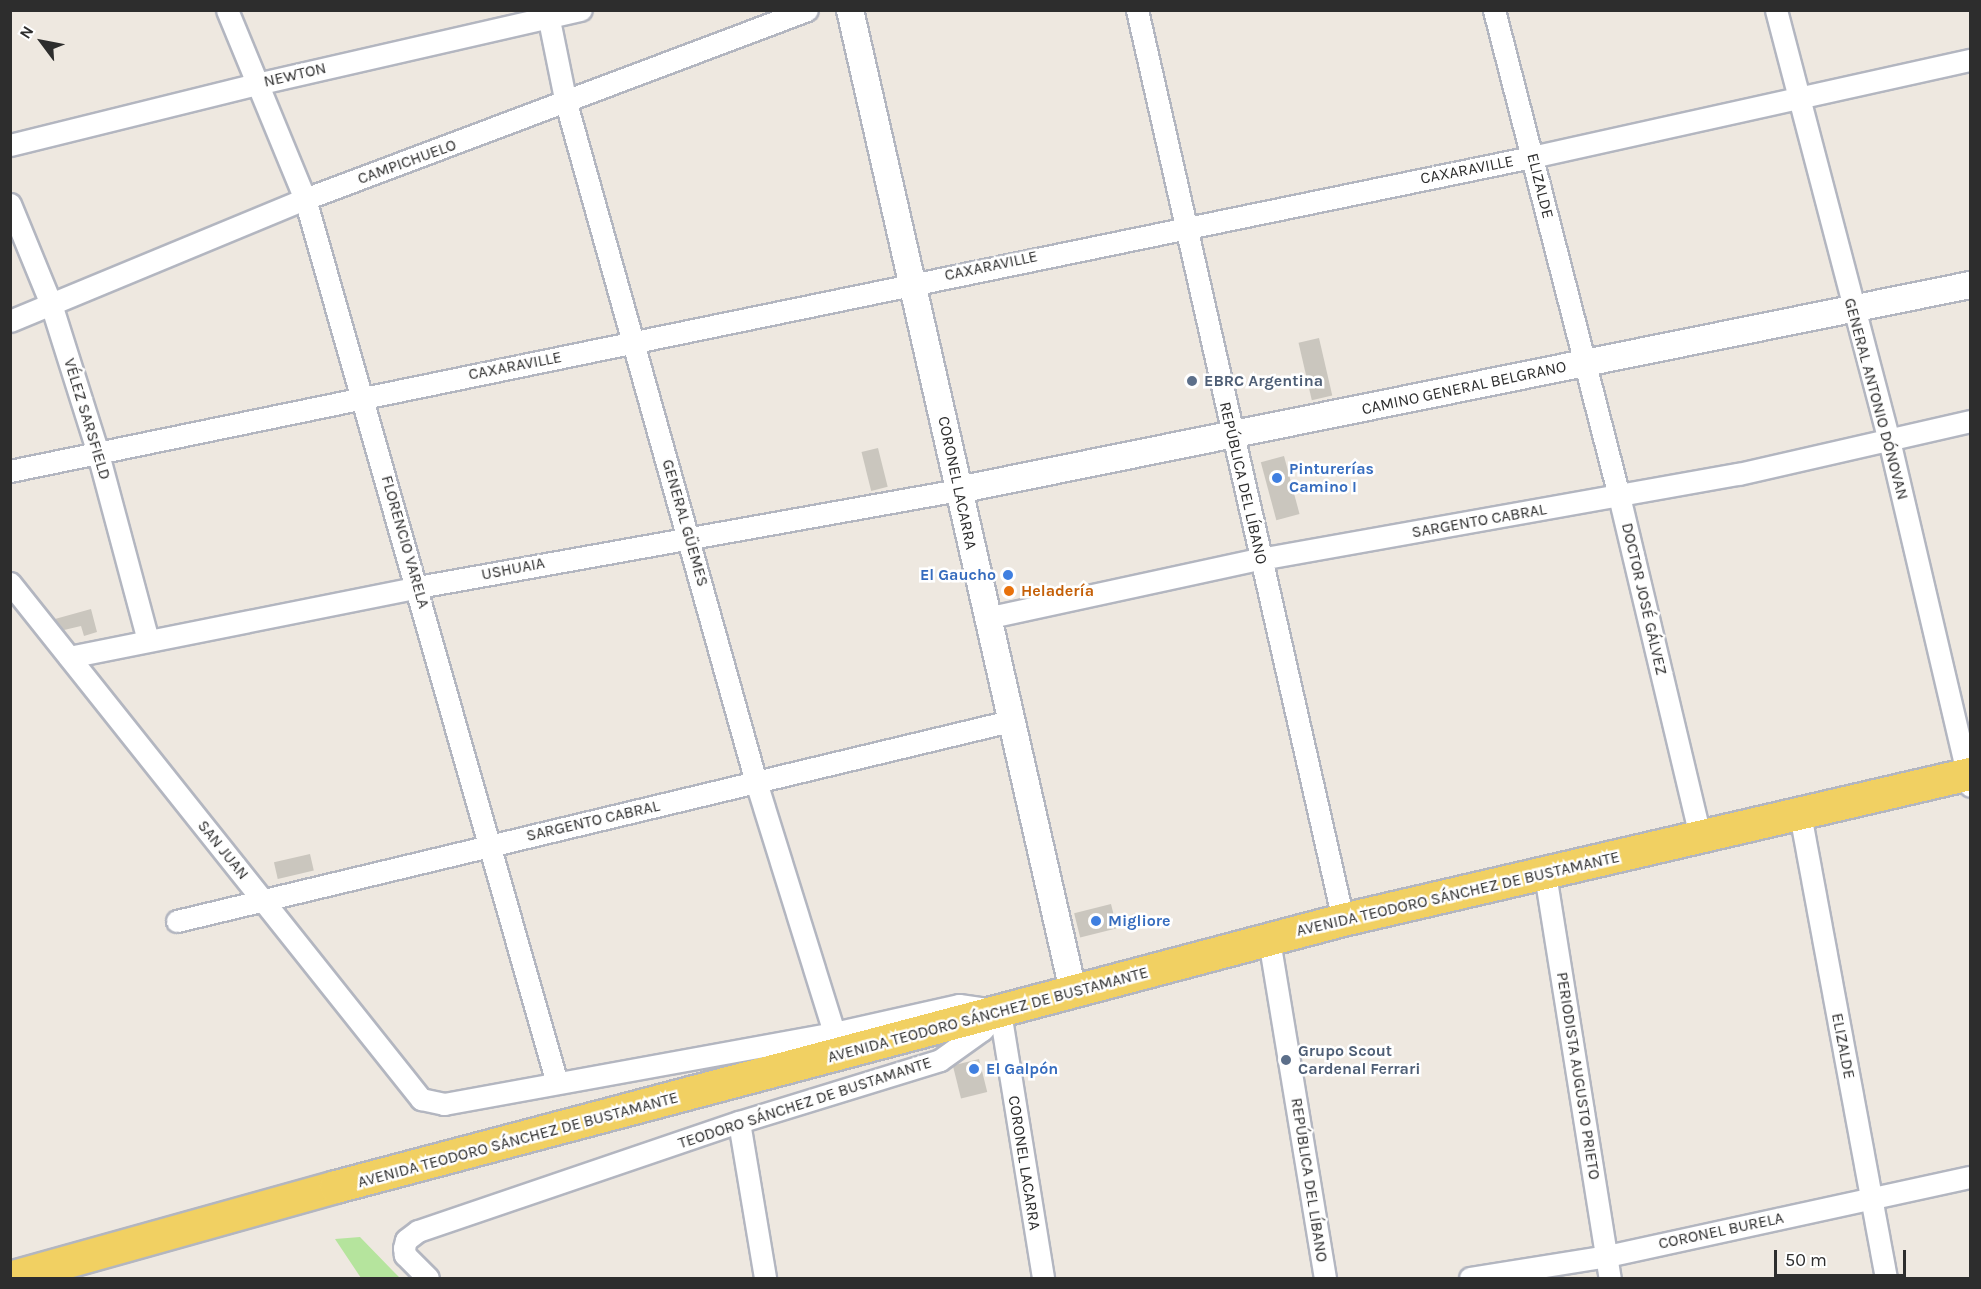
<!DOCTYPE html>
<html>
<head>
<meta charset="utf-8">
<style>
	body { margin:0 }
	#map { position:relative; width:1981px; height:1289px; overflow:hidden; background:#eee8e0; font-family:Karla,sans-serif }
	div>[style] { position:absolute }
	.green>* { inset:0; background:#b5e49d }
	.building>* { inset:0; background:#cac6be; transform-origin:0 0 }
	.roads { filter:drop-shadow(2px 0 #b3b6c0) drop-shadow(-2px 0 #b3b6c0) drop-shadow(0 2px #b3b6c0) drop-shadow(0 -2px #b3b6c0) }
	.minor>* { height:21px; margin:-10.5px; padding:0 10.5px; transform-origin:10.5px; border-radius:10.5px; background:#fff }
	.tertiary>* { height:26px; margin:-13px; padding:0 13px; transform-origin:13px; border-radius:13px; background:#fff }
	.primary>* { height:32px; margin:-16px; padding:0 16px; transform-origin:16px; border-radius:16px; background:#f1d062 }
	.dots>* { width:16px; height:16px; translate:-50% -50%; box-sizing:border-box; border:3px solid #fff; border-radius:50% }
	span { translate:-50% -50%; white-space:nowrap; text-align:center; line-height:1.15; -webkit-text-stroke:5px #fff; paint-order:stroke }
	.street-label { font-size:16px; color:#2d2d2d }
	.service-label { font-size:16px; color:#4e5e75; font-weight:700 }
	.left { translate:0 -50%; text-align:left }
	.shop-label { font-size:16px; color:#366cbe; font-weight:700 }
	.right { translate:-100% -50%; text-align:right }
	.food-label { font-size:16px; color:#c56008; font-weight:700 }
	.frame { position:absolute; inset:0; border:12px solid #2d2d2d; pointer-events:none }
	.north { position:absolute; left:12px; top:12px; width:60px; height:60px; -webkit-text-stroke:4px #fff; paint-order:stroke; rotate:302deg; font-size:16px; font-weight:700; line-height:24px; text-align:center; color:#2d2d2d }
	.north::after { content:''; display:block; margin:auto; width:21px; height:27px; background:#2d2d2d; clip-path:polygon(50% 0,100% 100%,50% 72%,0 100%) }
	.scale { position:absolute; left:1774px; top:1250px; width:132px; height:27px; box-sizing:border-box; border:3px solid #2d2d2d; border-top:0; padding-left:8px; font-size:18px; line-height:21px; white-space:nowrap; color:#2d2d2d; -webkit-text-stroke:4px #fff; paint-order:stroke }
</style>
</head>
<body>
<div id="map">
	<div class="green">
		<i style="clip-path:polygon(360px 1237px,393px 1271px,400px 1278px,361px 1278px,335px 1239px)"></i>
	</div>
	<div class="building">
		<i style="left:1319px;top:338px;width:59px;height:21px;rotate:77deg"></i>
		<i style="left:878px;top:448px;width:40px;height:17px;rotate:76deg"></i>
		<i style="left:1284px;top:456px;width:60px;height:24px;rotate:75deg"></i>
		<i style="clip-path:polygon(91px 609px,97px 632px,84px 636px,81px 626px,64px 630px,55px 619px)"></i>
		<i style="left:310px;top:854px;width:17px;height:37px;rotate:77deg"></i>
		<i style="left:1111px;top:904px;width:25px;height:38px;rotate:76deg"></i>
		<i style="left:979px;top:1059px;width:34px;height:27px;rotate:76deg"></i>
	</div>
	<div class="roads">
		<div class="minor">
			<i style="left:227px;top:10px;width:204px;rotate:67.6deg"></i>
			<i style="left:305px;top:199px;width:919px;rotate:74.09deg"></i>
			<i style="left:547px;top:10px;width:95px;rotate:78.5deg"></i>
			<i style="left:566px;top:103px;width:705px;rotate:74.37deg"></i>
			<i style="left:756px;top:782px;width:263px;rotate:72.7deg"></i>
			<i style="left:1137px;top:10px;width:933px;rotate:77.24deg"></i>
			<i style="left:1494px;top:10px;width:502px;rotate:75.58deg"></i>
			<i style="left:1619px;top:496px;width:350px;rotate:76.6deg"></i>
			<i style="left:1776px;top:10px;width:445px;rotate:75.3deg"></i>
			<i style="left:1889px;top:440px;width:355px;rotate:76.8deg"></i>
			<i style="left:10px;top:145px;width:254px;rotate:-13.9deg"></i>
			<i style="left:257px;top:84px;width:332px;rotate:-12.9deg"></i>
			<i style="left:10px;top:204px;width:108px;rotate:67.7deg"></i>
			<i style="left:51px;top:304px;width:153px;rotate:72.5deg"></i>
			<i style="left:97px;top:450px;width:197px;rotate:75deg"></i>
			<i style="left:10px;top:321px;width:319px;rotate:-22.5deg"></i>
			<i style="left:305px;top:199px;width:536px;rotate:-20.63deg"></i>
			<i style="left:10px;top:471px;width:1554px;rotate:-11.66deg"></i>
			<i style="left:1532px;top:157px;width:449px;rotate:-12.5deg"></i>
			<i style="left:10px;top:583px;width:660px;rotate:51.46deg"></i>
			<i style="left:421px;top:1099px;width:24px;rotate:12deg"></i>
			<i style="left:444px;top:1104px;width:396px;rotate:-10.3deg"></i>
			<i style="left:834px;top:1033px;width:128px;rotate:-12.6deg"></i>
			<i style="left:959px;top:1005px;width:28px;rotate:8deg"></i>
			<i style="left:986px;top:618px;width:280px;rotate:-12.2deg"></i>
			<i style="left:1260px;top:559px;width:486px;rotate:-10.1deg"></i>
			<i style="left:1739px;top:474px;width:237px;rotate:-12.9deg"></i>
			<i style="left:69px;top:657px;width:356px;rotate:-11.3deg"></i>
			<i style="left:418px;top:587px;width:549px;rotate:-10.18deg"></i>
			<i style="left:1800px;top:814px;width:472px;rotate:79.5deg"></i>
			<i style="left:1545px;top:874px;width:409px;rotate:80.9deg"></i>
			<i style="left:177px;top:921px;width:857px;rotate:-13.5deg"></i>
			<i style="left:1269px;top:940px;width:343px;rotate:80.6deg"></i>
			<i style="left:1000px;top:1012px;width:269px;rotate:80.8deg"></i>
			<i style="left:739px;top:1122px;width:158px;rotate:80.5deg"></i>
			<i style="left:428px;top:1278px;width:33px;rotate:-135deg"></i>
			<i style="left:405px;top:1255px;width:7px;rotate:-98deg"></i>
			<i style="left:404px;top:1248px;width:8px;rotate:-76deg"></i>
			<i style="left:406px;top:1240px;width:15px;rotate:-37deg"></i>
			<i style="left:418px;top:1231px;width:339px;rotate:-18.8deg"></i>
			<i style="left:739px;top:1122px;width:210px;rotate:-17.1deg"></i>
			<i style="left:940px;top:1060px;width:52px;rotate:-35.5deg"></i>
			<i style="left:982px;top:1030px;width:22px;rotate:-47deg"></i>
			<i style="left:1470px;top:1278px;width:139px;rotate:-9.1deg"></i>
			<i style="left:1607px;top:1256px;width:371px;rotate:-12.3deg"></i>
		</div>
		<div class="tertiary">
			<i style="left:850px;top:10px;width:1006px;rotate:77.19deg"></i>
			<i style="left:958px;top:490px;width:1033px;rotate:-11.45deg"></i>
		</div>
		<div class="primary">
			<i style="left:10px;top:1278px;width:338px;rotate:-15.6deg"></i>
			<i style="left:336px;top:1187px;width:1042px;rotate:-14.85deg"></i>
			<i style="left:1343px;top:920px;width:644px;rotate:-13.11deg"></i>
		</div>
	</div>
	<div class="dots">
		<i style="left:1192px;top:381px;background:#5c6f8a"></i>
		<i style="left:1277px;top:478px;background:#3f7fe0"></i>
		<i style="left:1008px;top:575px;background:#3f7fe0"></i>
		<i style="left:1009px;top:591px;background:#e8710a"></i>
		<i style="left:1096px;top:921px;background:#3f7fe0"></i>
		<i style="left:1286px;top:1060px;background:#5c6f8a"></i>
		<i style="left:974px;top:1069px;background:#3f7fe0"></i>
	</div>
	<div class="street-label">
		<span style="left:295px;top:75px;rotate:-13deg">NEWTON</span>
		<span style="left:407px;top:162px;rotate:-20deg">CAMPICHUELO</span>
		<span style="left:1467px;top:170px;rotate:-11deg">CAXARAVILLE</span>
		<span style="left:1540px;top:186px;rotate:76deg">ELIZALDE</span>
		<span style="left:991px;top:266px;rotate:-12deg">CAXARAVILLE</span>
		<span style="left:515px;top:366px;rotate:-11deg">CAXARAVILLE</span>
		<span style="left:1464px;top:388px;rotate:-12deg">CAMINO GENERAL BELGRANO</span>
		<span style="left:1876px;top:399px;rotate:75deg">GENERAL ANTONIO DÓNOVAN</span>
		<span style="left:87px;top:419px;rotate:73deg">VÉLEZ SARSFIELD</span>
		<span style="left:957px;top:483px;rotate:78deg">CORONEL LACARRA</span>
		<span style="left:1243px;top:483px;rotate:77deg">REPÚBLICA DEL LÍBANO</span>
		<span style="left:1479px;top:521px;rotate:-10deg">SARGENTO CABRAL</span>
		<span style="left:685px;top:523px;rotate:74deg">GENERAL GÜEMES</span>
		<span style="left:405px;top:542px;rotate:74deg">FLORENCIO VARELA</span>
		<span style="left:513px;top:569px;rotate:-11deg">USHUAIA</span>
		<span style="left:1644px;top:599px;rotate:77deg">DOCTOR JOSÉ GÁLVEZ</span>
		<span style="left:593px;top:821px;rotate:-13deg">SARGENTO CABRAL</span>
		<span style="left:223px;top:850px;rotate:51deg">SAN JUAN</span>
		<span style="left:1458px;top:894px;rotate:-13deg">AVENIDA TEODORO SÁNCHEZ DE BUSTAMANTE</span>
		<span style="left:988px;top:1015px;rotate:-15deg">AVENIDA TEODORO SÁNCHEZ DE BUSTAMANTE</span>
		<span style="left:1843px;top:1046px;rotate:79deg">ELIZALDE</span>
		<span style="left:1578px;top:1076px;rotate:81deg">PERIODISTA AUGUSTO PRIETO</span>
		<span style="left:805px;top:1103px;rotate:-18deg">TEODORO SÁNCHEZ DE BUSTAMANTE</span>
		<span style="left:518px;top:1140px;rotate:-15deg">AVENIDA TEODORO SÁNCHEZ DE BUSTAMANTE</span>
		<span style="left:1024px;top:1163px;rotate:81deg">CORONEL LACARRA</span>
		<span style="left:1309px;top:1180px;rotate:81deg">REPÚBLICA DEL LÍBANO</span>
		<span style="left:1721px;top:1231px;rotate:-12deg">CORONEL BURELA</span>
	</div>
	<div class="service-label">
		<span class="left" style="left:1204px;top:381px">EBRC Argentina</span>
		<span class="left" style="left:1298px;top:1060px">Grupo Scout<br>Cardenal Ferrari</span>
	</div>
	<div class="shop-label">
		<span class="left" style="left:1289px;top:478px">Pinturerías<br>Camino I</span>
		<span class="right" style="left:996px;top:575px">El Gaucho</span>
		<span class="left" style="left:1108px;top:921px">Migliore</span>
		<span class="left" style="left:986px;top:1069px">El Galpón</span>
	</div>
	<div class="food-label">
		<span class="left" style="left:1021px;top:591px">Heladería</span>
	</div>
	<div class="frame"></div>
	<div class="north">N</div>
	<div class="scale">50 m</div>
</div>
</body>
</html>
